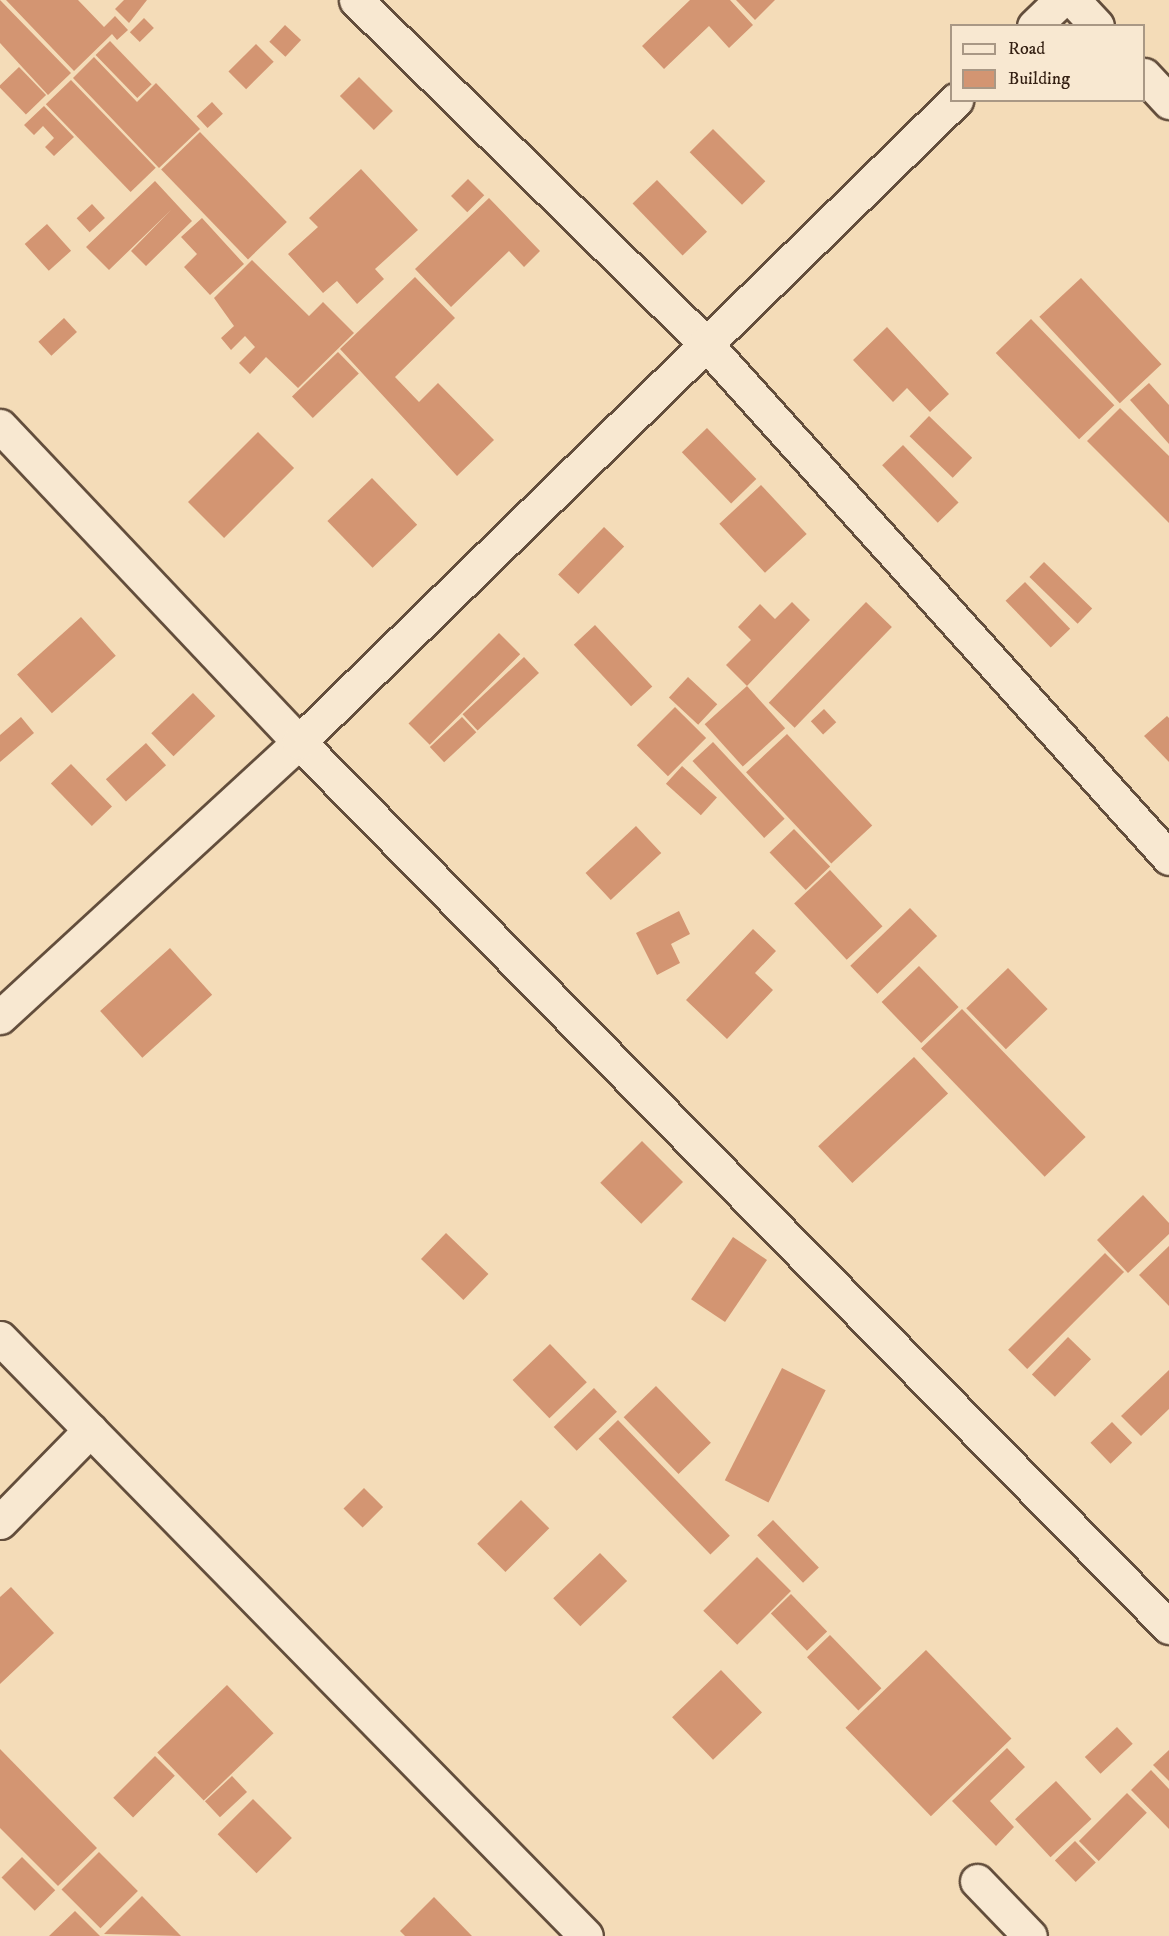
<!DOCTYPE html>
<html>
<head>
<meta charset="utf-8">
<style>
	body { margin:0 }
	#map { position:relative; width:1169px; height:1936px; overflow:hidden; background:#f4dcb8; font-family:"IM FELL DW Pica",serif }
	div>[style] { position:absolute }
	.building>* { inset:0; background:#d39572; transform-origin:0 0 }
	.roads { filter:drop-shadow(2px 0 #634e3c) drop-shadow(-2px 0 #634e3c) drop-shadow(0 2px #634e3c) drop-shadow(0 -2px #634e3c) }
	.minor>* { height:33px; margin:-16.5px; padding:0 16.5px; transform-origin:16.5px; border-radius:16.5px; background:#f8e8d1 }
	span { translate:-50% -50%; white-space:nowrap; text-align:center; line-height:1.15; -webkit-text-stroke:6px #f8e8d1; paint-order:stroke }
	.legend { position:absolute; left:950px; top:24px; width:195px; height:78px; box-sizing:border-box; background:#f8e8d1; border:2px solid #a99885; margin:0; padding:8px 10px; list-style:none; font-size:18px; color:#331f12 }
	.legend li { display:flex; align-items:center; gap:12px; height:30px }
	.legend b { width:30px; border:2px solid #a99885 }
</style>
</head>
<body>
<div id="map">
	<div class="building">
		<i style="clip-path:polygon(0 0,71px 73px,48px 95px,0 43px)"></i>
		<i style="clip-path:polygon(6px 0,78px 0,104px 27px,115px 16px,128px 30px,117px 40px,112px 34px,74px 71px)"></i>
		<i style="clip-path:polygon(124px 0,147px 0,129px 23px,115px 9px)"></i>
		<i style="clip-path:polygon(690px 0,730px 0,753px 25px,729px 48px,709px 26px,664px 69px,642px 46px)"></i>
		<i style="clip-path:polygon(736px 0,775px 0,755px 20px)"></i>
		<i style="left:144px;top:18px;width:14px;height:20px;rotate:45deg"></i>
		<i style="left:285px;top:25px;width:22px;height:23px;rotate:43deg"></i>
		<i style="left:110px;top:41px;width:60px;height:20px;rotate:46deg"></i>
		<i style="left:256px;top:44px;width:25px;height:39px;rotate:45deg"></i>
		<i style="clip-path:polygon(94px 57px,137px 102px,156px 83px,200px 129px,159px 168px,73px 78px)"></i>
		<i style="left:19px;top:67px;width:39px;height:28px;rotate:46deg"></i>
		<i style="left:359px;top:77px;width:48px;height:27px;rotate:45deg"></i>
		<i style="left:71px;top:80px;width:122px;height:35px;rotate:46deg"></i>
		<i style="left:212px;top:102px;width:16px;height:21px;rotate:47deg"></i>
		<i style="clip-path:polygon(44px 106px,74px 137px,54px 156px,45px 147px,54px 138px,43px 126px,34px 135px,24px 125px)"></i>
		<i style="left:713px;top:129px;width:74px;height:33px;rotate:45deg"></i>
		<i style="left:200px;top:132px;width:125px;height:54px;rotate:46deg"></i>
		<i style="clip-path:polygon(361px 169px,418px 230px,375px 269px,384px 279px,357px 304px,337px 281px,323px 293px,288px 254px,318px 227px,309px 218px)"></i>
		<i style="left:468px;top:179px;width:23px;height:24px;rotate:45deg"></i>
		<i style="left:657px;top:180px;width:72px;height:34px;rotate:46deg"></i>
		<i style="clip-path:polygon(155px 181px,192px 221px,146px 266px,131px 251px,171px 210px,109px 270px,86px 247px)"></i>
		<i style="clip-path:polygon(489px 198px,540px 251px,524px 267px,509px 251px,451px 307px,415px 269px)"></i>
		<i style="left:92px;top:204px;width:19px;height:21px;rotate:47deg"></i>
		<i style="clip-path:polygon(202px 218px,244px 264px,210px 295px,184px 267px,197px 254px,181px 237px)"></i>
		<i style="left:47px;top:224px;width:36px;height:30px;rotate:48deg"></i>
		<i style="clip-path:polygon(252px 260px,309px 316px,323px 302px,354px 333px,298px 388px,266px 357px,250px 374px,239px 363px,255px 347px,245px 336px,231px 350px,221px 338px,234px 326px,214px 298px)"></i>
		<i style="clip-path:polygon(415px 277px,455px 318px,395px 377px,419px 402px,438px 383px,494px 440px,457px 476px,340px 349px)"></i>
		<i style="left:1081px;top:278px;width:118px;height:57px;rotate:47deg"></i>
		<i style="left:64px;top:318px;width:19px;height:35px;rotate:47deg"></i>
		<i style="left:1031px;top:319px;width:120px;height:49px;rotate:46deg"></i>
		<i style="clip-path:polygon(887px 327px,949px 394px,930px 412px,907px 388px,893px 402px,853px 360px)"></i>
		<i style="left:338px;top:352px;width:30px;height:64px;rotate:46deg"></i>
		<i style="clip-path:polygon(1149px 383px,1169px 405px,1169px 444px,1130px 400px)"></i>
		<i style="clip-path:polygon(1120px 408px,1169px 456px,1169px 523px,1087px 441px)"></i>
		<i style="left:929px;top:416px;width:60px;height:28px;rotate:44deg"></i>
		<i style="left:707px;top:428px;width:71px;height:35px;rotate:46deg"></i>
		<i style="left:258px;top:432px;width:51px;height:99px;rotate:45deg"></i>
		<i style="left:903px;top:445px;width:80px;height:29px;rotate:46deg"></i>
		<i style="left:372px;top:478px;width:65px;height:62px;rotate:46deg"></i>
		<i style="left:761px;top:485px;width:67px;height:57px;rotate:47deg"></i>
		<i style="left:604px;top:527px;width:28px;height:66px;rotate:44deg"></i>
		<i style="left:1044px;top:562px;width:67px;height:21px;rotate:44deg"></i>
		<i style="left:1025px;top:582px;width:65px;height:27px;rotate:46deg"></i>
		<i style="clip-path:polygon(792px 602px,810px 620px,747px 686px,726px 665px,751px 640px,738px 627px,760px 604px,775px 619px)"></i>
		<i style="left:866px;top:602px;width:36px;height:140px;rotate:44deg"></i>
		<i style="left:81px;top:617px;width:52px;height:86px;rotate:48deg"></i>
		<i style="left:595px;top:625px;width:84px;height:29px;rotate:47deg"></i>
		<i style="left:499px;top:633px;width:30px;height:128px;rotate:45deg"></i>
		<i style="left:524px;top:657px;width:22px;height:84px;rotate:47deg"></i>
		<i style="left:688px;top:677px;width:40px;height:28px;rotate:43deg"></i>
		<i style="left:747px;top:686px;width:57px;height:57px;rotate:48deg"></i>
		<i style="left:193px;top:693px;width:32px;height:58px;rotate:46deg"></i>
		<i style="left:675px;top:707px;width:44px;height:54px;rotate:45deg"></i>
		<i style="left:824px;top:709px;width:18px;height:18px;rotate:47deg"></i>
		<i style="clip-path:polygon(1167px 716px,1169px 718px,1169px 762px,1144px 736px)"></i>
		<i style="clip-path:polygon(21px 717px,34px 733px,0 762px,0 735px)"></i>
		<i style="left:462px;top:717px;width:21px;height:44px;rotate:47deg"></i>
		<i style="left:787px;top:734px;width:125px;height:56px;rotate:47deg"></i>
		<i style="left:713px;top:742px;width:105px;height:28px;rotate:47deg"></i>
		<i style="left:146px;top:743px;width:30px;height:54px;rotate:48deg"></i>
		<i style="left:71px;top:764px;width:59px;height:28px;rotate:46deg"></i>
		<i style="left:682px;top:766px;width:47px;height:24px;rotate:42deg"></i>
		<i style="left:636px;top:826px;width:37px;height:69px;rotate:47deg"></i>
		<i style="left:794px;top:829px;width:52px;height:34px;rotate:46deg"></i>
		<i style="left:830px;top:870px;width:77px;height:49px;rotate:47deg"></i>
		<i style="left:910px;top:908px;width:39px;height:83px;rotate:46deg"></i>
		<i style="clip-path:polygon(679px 911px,690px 934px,671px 944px,680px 963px,657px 975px,636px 933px)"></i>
		<i style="clip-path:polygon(753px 929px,776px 951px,755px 973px,773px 990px,727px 1039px,686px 1000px)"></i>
		<i style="left:170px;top:948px;width:63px;height:94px;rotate:48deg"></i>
		<i style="left:919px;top:966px;width:57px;height:52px;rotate:46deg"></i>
		<i style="left:1008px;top:968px;width:57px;height:58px;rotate:46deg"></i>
		<i style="left:962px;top:1009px;width:178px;height:57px;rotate:46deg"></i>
		<i style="left:914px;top:1057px;width:50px;height:131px;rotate:47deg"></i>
		<i style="left:642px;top:1141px;width:58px;height:59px;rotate:45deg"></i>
		<i style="clip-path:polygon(1143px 1195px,1169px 1223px,1169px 1234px,1128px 1273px,1097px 1240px)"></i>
		<i style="left:446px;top:1233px;width:59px;height:36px;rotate:44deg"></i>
		<i style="left:733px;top:1237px;width:41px;height:75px;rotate:34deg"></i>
		<i style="clip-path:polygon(1169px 1246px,1169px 1306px,1139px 1275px)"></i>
		<i style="left:1105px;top:1253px;width:27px;height:137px;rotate:45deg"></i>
		<i style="left:1068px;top:1337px;width:32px;height:52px;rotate:44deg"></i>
		<i style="left:550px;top:1344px;width:53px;height:52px;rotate:46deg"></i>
		<i style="left:782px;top:1368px;width:49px;height:126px;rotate:27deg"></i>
		<i style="clip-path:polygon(1169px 1370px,1169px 1409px,1141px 1436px,1121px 1416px)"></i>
		<i style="left:656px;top:1386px;width:79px;height:45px;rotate:46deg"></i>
		<i style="left:594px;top:1388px;width:33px;height:56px;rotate:46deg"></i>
		<i style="left:618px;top:1420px;width:161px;height:27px;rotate:46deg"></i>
		<i style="left:1112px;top:1422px;width:29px;height:30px;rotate:46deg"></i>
		<i style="left:364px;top:1488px;width:27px;height:29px;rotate:45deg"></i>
		<i style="left:521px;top:1500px;width:40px;height:62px;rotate:45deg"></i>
		<i style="left:773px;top:1520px;width:66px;height:22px;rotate:46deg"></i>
		<i style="left:600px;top:1553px;width:39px;height:65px;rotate:46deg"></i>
		<i style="left:757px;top:1557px;width:48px;height:76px;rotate:45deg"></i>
		<i style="clip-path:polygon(11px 1587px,54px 1633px,0 1684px,0 1597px)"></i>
		<i style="left:791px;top:1594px;width:52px;height:28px;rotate:46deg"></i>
		<i style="left:830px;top:1635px;width:74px;height:32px;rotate:46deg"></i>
		<i style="left:926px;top:1650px;width:123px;height:112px;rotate:46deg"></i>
		<i style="left:721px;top:1670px;width:59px;height:68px;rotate:46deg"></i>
		<i style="left:227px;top:1685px;width:67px;height:97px;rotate:46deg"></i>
		<i style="left:1117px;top:1727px;width:23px;height:44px;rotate:47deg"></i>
		<i style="clip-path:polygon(1007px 1748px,1025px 1767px,990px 1801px,1014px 1827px,996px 1846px,952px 1801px)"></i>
		<i style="clip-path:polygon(0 1749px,97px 1848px,58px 1886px,0 1828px)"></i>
		<i style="clip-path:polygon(1169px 1750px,1169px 1781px,1153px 1765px)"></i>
		<i style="left:155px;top:1756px;width:28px;height:59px;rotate:45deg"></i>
		<i style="clip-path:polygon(1151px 1770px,1169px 1789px,1169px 1829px,1131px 1790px)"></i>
		<i style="left:232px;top:1776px;width:22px;height:37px;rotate:47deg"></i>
		<i style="left:1056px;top:1781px;width:52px;height:56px;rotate:47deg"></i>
		<i style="left:1127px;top:1793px;width:28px;height:68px;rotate:45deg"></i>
		<i style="left:253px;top:1799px;width:55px;height:50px;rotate:45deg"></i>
		<i style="left:1075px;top:1841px;width:30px;height:28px;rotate:46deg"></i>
		<i style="left:99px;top:1852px;width:55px;height:53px;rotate:45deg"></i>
		<i style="left:22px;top:1857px;width:47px;height:29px;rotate:45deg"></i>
		<i style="clip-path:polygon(142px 1896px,181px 1936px,104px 1934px)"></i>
		<i style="clip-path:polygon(434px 1897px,472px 1936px,405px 1936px,400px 1931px)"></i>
		<i style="clip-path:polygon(75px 1911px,100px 1936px,49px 1936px)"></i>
	</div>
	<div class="roads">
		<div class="minor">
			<i style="left:356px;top:0;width:489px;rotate:44.5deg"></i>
			<i style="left:705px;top:343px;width:693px;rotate:47.98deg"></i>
			<i style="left:1073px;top:0;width:35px;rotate:47deg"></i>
			<i style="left:1034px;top:26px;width:37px;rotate:-44deg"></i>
			<i style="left:1144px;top:75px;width:37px;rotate:47deg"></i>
			<i style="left:0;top:426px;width:435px;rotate:46.6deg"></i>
			<i style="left:299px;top:742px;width:1241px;rotate:45.49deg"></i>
			<i style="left:0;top:1017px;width:406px;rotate:-42.6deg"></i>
			<i style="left:299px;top:742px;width:919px;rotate:-44.34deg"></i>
			<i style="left:0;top:1338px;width:837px;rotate:45.58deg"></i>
			<i style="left:0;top:1522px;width:129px;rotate:-45.6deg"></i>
			<i style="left:977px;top:1881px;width:76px;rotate:46.1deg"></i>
		</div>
	</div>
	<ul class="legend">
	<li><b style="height:8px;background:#f8e8d1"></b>Road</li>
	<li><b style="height:16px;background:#d39572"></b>Building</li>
	</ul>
</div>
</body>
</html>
